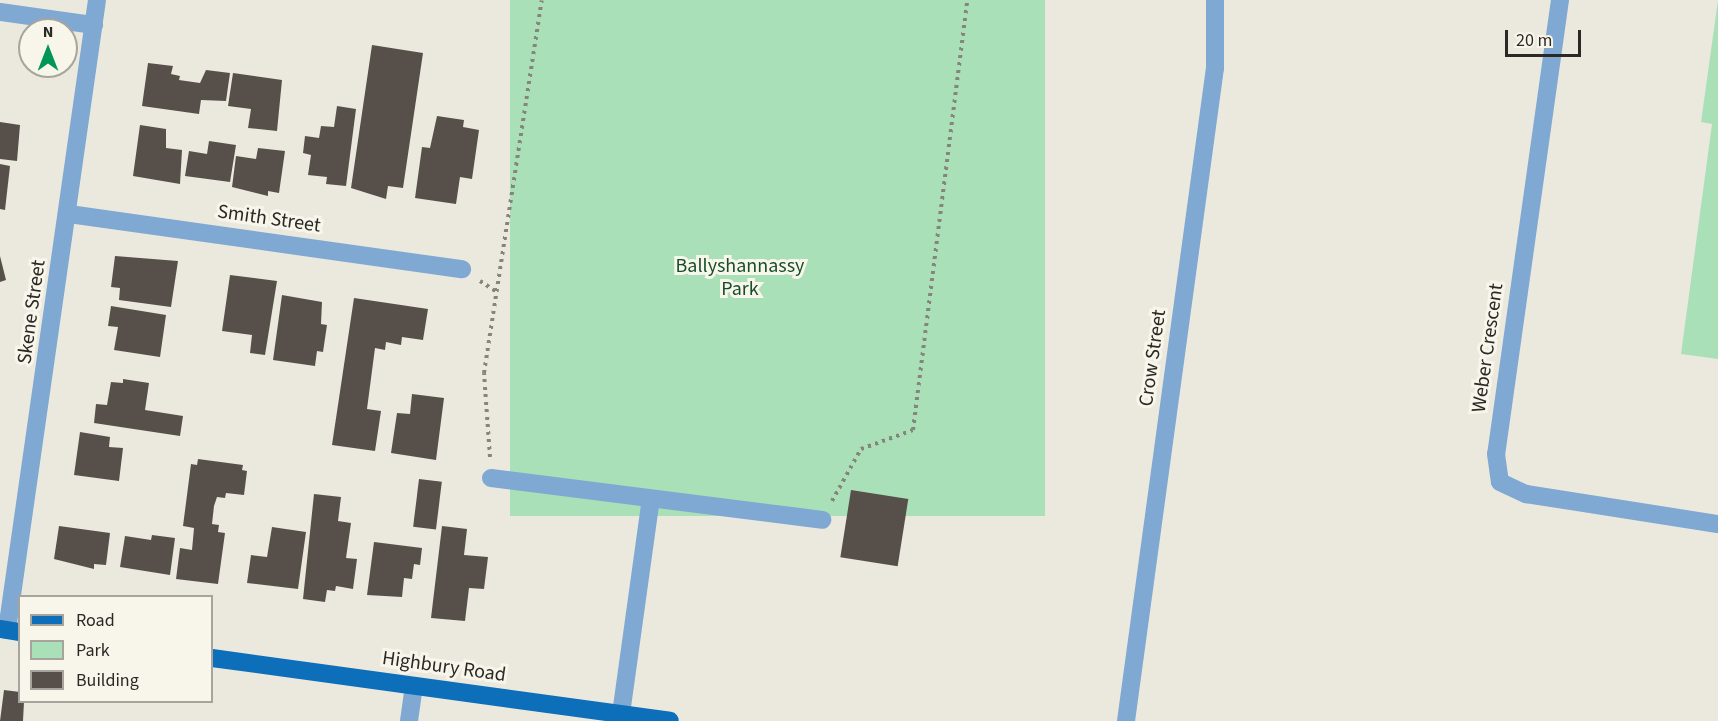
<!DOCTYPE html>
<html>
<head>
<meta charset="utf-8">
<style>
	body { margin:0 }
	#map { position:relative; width:1718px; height:721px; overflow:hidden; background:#ebe9de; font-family:"Source Sans 3",sans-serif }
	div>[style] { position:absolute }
	.green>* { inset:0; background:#aae0b8; transform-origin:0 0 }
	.building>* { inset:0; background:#57504a; transform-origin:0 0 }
	.path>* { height:4px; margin-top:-2px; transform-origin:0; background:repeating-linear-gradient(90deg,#86857d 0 3px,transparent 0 7.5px) }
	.minor>* { height:18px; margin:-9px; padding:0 9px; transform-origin:9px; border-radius:9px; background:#7fa8d2 }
	.major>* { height:18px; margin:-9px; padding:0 9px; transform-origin:9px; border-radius:9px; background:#0d6eba }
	span { translate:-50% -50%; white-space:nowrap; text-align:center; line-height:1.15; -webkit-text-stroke:6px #f8f6eb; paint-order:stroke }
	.street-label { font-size:20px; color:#2a2925 }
	.park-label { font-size:20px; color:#164e2b }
	.legend { position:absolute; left:18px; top:595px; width:195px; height:108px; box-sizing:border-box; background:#f8f6eb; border:2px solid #a6a49c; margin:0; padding:8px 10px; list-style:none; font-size:18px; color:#2a2925 }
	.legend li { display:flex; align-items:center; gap:12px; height:30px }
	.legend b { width:30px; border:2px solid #a6a49c }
	.north { position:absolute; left:18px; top:18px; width:60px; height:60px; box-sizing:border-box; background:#f8f6eb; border:2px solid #a6a49c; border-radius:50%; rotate:0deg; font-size:16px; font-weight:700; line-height:24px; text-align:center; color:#2a2925 }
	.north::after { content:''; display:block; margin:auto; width:21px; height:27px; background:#009657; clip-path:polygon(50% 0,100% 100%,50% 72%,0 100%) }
	.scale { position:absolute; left:1505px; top:30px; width:76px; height:27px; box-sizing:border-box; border:3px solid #2a2925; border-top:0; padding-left:8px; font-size:18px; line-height:21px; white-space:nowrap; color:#2a2925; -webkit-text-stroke:4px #f8f6eb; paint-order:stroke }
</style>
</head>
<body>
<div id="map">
	<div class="green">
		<i style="left:510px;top:0;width:535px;height:516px"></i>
		<i style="clip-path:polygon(1718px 0,1718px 359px,1681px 354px,1712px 124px,1701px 122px)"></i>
	</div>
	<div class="building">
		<i style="clip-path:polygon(372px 45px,423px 53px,403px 188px,388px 186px,386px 199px,351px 188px)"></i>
		<i style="clip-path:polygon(148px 63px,173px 66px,171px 74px,180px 76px,179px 80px,200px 83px,206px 70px,230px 73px,226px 101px,201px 100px,199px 114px,142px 106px)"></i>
		<i style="clip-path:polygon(233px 73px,282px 80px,277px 131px,248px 128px,251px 109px,228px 106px)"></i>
		<i style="clip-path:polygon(337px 106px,356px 109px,346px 186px,326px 184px,327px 177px,308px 175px,311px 155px,303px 153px,305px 136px,319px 138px,321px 126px,334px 127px)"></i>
		<i style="clip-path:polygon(437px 116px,464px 120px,463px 127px,479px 130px,472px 179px,460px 177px,456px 204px,415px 198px,422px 147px,430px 148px)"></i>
		<i style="clip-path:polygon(0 122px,20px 125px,17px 161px,0 159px)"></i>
		<i style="clip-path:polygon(140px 125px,166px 129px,166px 148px,182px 150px,180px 184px,133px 176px)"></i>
		<i style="clip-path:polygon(209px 141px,236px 145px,230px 182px,185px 176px,189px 151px,207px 154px)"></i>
		<i style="clip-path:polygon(258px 148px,285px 151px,279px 193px,268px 191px,268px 196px,232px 187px,236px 156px,256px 159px)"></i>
		<i style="clip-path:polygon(0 164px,10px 166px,5px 210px,0 209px)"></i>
		<i style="clip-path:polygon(0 256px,6px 280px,0 282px)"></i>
		<i style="clip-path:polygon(115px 256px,178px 261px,171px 307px,119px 300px,120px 288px,111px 287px)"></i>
		<i style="clip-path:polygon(230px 275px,277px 281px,265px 355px,250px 353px,252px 335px,222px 331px)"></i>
		<i style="clip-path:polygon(282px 295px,322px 302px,321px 324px,327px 325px,323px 352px,317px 351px,315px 366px,273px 360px)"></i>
		<i style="clip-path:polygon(354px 298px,428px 309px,423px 340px,402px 337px,401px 345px,386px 342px,385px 350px,375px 348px,367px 409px,381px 411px,375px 451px,332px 445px)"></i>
		<i style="clip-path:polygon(111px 306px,166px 315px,160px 357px,114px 350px,118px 327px,108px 326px)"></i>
		<i style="clip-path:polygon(123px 379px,149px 383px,145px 410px,183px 416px,180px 436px,94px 423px,96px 404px,107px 405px,111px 382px,123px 383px)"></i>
		<i style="clip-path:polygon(412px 394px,444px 398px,436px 460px,391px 453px,397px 413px,410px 414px)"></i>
		<i style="clip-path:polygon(80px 432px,110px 437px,109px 447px,123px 448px,119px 481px,74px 475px)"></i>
		<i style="clip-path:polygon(198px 459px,243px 465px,242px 470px,247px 471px,244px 495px,226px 493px,225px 498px,217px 497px,214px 506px,212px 524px,219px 525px,218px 532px,225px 533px,218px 584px,176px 579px,180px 548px,192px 550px,194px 528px,183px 526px,191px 464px,197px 465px)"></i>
		<i style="left:419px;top:479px;width:23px;height:48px;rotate:7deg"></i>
		<i style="left:851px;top:490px;width:58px;height:68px;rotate:9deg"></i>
		<i style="clip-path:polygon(314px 494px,341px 497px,338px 521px,351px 523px,346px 558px,357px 559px,353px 589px,336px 586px,335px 591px,327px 590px,325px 602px,303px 599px)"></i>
		<i style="clip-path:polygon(59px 526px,110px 533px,106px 565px,94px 564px,94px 569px,54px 559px)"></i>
		<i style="clip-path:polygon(442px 526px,467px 529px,464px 555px,488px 557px,484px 589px,469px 588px,465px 621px,431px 618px)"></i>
		<i style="clip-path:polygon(272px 527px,306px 532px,298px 589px,247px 583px,251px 555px,267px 557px)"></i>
		<i style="clip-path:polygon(152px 535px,175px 538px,170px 575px,120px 567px,125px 536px,151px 540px)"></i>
		<i style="clip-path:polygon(374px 542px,422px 548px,420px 565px,414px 564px,412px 579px,404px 578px,402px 597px,367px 595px)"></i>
		<i style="clip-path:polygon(4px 690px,20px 692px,20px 702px,24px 702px,23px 721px,0 721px)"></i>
	</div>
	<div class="path">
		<i style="left:480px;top:281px;width:20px;rotate:33deg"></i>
		<i style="left:490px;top:457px;width:84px;rotate:-94.1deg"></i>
		<i style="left:484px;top:373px;width:377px;rotate:-81.2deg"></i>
		<i style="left:832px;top:501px;width:60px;rotate:-60.9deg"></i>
		<i style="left:861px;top:449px;width:55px;rotate:-20.1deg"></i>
		<i style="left:913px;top:430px;width:433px;rotate:-82.8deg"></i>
	</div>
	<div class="minor">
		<i style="left:1560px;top:0;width:458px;rotate:98deg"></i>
		<i style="left:1496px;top:454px;width:28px;rotate:82deg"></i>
		<i style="left:1500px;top:482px;width:29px;rotate:25deg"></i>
		<i style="left:1526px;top:494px;width:194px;rotate:8.9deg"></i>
		<i style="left:0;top:12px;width:95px;rotate:7.9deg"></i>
		<i style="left:69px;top:214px;width:397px;rotate:8deg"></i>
		<i style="left:491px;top:478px;width:334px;rotate:7.2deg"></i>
		<i style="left:7px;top:630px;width:636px;rotate:-81.87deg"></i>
		<i style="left:621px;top:714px;width:217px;rotate:-82.1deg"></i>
		<i style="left:409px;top:721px;width:35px;rotate:-82deg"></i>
		<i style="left:1126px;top:721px;width:659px;rotate:-82.24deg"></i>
		<i style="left:1215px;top:68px;width:68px;rotate:-90deg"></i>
	</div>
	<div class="major">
		<i style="left:0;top:629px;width:20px;rotate:9deg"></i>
		<i style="left:212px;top:658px;width:462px;rotate:7.8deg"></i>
	</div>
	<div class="street-label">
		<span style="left:269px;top:219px;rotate:8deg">Smith Street</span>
		<span style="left:32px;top:312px;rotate:-82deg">Skene Street</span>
		<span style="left:1488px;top:348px;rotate:-82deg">Weber Crescent</span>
		<span style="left:1153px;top:358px;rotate:-82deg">Crow Street</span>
		<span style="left:444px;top:667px;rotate:8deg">Highbury Road</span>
	</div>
	<div class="park-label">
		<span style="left:740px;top:278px">Ballyshannassy<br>Park</span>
	</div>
	<ul class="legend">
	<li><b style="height:8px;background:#0d6eba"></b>Road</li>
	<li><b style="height:16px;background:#aae0b8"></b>Park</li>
	<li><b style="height:16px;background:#57504a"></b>Building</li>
	</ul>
	<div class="north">N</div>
	<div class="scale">20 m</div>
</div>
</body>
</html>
